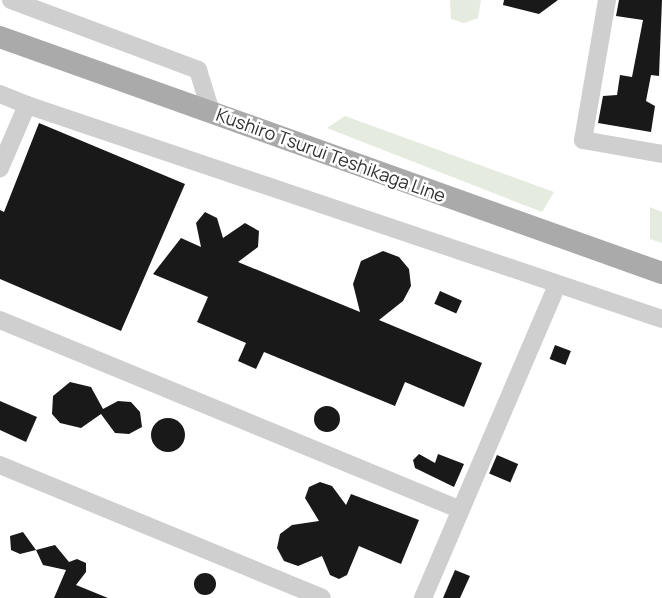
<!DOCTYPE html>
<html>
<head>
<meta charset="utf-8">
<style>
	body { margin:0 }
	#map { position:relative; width:662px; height:598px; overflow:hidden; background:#fff; font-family:Manrope,sans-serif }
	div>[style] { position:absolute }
	.green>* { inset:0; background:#e5ebdf }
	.building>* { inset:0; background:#191919; transform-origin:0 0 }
	.round { border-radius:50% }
	.minor>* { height:18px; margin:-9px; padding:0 9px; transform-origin:9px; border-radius:9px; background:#cfcfcf }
	.major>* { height:22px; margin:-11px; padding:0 11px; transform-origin:11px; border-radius:11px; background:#aaa }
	span { translate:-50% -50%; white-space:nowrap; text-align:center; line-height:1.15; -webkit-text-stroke:5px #fff; paint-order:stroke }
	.street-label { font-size:18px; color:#323232 }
</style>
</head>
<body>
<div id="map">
	<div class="green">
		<i style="clip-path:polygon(450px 0,481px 0,478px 18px,464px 23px,451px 19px)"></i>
		<i style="clip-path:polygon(345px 116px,554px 192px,542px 212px,327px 128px)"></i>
		<i style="clip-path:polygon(650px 207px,662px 212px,662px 243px,650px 239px)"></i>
	</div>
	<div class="building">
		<i style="clip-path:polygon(504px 0,558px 0,539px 14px,503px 5px)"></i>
		<i style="clip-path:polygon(619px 0,662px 0,659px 76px,651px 75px,646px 101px,655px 106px,651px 132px,598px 123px,603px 96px,617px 95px,620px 75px,632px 77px,643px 20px,616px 16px)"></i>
		<i style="clip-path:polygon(39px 123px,185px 184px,121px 331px,0 279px,0 210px,4px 212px)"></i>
		<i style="clip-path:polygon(205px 212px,217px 218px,223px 238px,245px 223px,259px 231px,258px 247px,238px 262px,360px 312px,353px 284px,361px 261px,383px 251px,399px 257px,409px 269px,411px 286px,403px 301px,379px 320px,482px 363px,464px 407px,405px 382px,395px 406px,264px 352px,256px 369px,238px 361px,246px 343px,197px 322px,208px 297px,153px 274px,181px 238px,201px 247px,196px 223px)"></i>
		<i style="left:440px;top:291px;width:24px;height:14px;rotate:24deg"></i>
		<i style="left:555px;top:345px;width:17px;height:15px;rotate:21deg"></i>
		<i style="clip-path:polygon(70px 382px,91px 387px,103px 409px,118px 401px,131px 402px,140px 412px,142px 427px,129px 434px,115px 433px,101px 414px,81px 428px,60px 423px,52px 414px,53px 396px)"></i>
		<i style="clip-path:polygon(0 401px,37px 417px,26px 442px,0 430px)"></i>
		<i class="round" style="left:314px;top:406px;width:26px;height:26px"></i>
		<i class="round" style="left:151px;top:418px;width:34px;height:34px"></i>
		<i style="clip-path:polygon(419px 454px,435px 463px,438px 454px,464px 464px,454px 487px,415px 468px,413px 460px)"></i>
		<i style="left:497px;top:455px;width:23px;height:20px;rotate:23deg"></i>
		<i style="clip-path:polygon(320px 482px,332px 486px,346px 505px,351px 494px,419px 520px,401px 564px,359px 546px,347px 575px,339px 579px,330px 575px,322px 556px,298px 566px,284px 561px,277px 548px,280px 534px,292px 525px,319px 521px,305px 498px,309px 487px)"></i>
		<i style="clip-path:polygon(23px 532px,36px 550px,55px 545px,69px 562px,77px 559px,86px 563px,86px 572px,76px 585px,108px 598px,54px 598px,66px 570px,43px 565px,36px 550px,20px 554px,11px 550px,10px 536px)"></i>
		<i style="clip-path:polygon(455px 570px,470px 576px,460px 598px,443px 598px)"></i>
		<i class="round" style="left:194px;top:573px;width:22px;height:22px"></i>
	</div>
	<div class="minor">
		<i style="left:11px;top:0;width:200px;rotate:20.5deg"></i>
		<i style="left:198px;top:70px;width:44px;rotate:72.8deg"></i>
		<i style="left:607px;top:0;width:142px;rotate:99.7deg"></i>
		<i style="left:583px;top:140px;width:80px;rotate:10deg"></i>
		<i style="left:0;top:94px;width:29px;rotate:22deg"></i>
		<i style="left:27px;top:105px;width:69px;rotate:113.2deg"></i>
		<i style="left:27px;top:105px;width:670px;rotate:18.62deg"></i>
		<i style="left:0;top:320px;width:498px;rotate:22.4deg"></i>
		<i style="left:0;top:465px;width:348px;rotate:22.4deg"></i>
		<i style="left:423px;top:598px;width:340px;rotate:-66.8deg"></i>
	</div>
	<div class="major">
		<i style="left:0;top:37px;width:703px;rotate:19.62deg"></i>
	</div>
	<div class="street-label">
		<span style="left:331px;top:155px;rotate:20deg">Kushiro Tsurui Teshikaga Line</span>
	</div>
</div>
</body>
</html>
